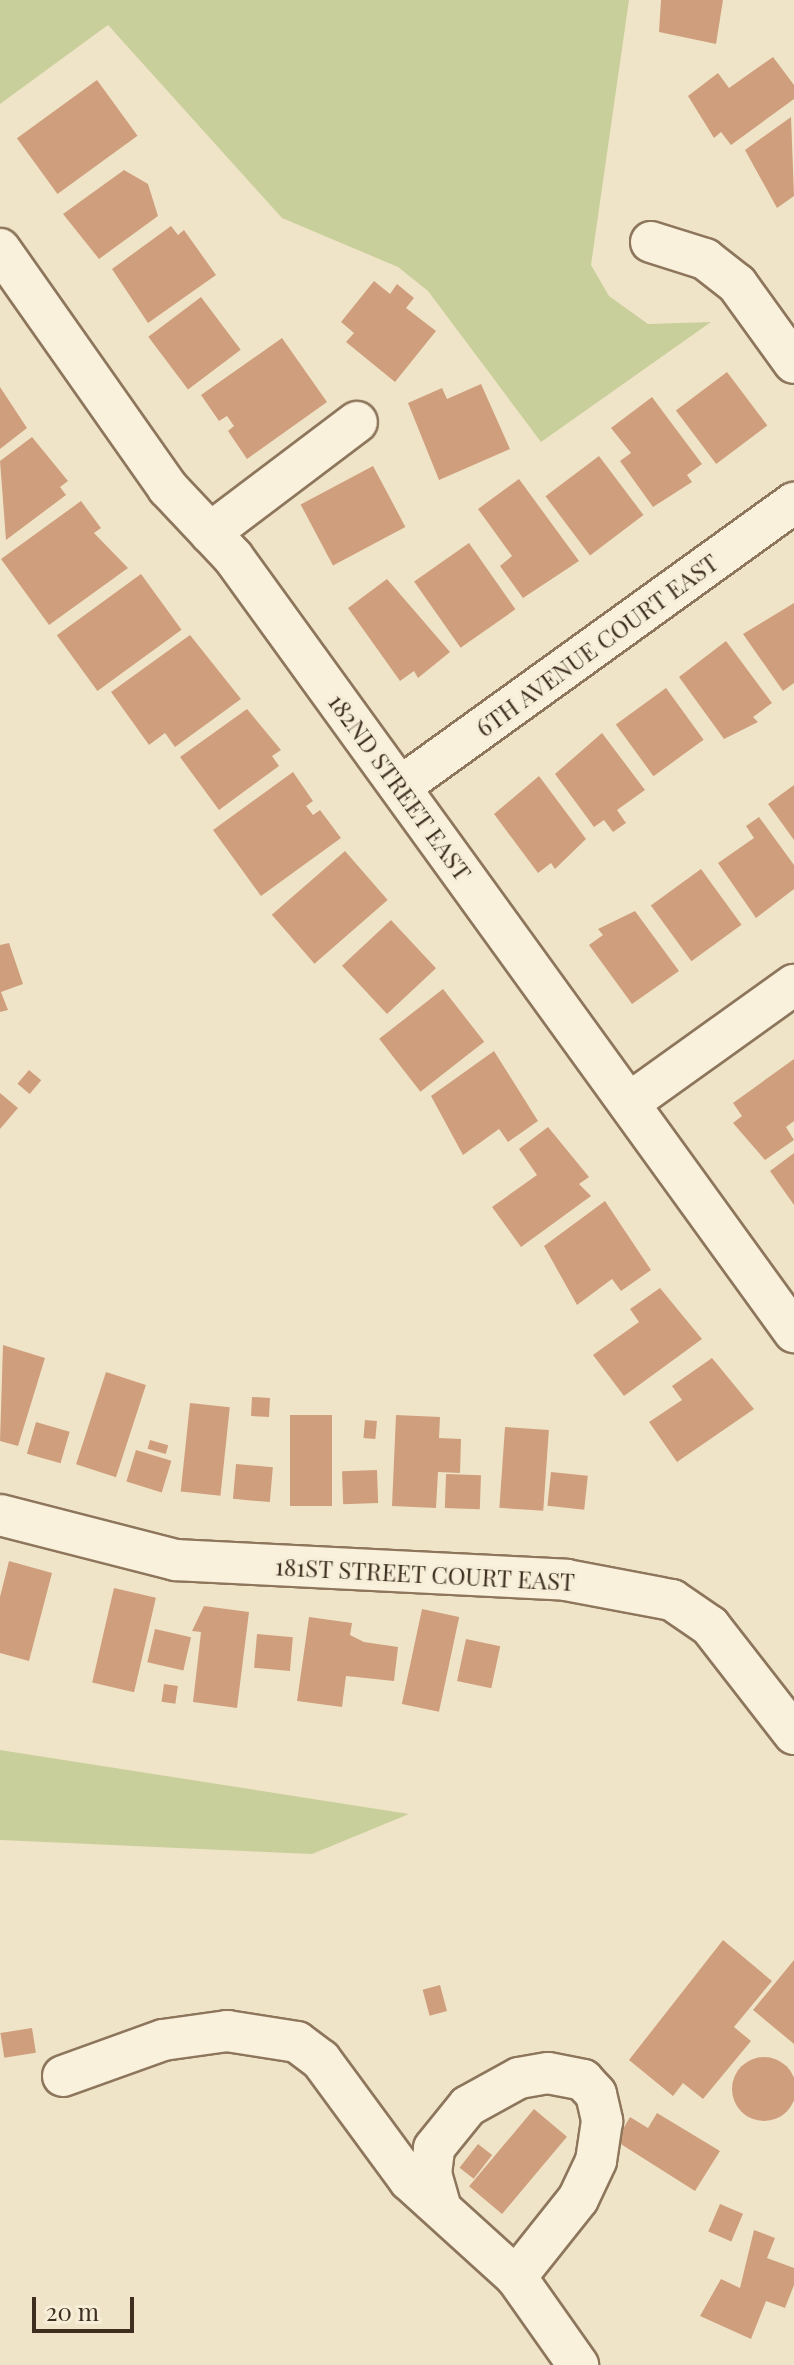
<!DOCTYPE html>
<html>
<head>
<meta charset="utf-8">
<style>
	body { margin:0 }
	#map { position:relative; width:794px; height:2365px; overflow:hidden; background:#f0e4c8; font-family:"Playfair Display",serif }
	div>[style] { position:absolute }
	.green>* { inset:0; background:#c9cf9b }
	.building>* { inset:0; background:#cf9f7d; transform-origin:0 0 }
	.round { border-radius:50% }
	.roads { filter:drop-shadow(2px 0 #8d765c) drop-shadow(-2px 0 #8d765c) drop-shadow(0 2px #8d765c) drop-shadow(0 -2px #8d765c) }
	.minor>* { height:40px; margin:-20px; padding:0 20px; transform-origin:20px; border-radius:20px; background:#faf1dc }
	span { translate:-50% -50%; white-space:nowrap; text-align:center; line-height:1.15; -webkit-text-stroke:6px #f7eed8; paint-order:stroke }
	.street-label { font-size:24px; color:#3d2e20 }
	.scale { position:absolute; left:32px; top:2297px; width:102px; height:36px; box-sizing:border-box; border:4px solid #3d2e20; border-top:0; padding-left:10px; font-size:24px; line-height:28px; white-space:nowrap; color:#3d2e20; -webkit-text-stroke:6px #f7eed8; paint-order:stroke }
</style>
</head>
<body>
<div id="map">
	<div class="green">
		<i style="clip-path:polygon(0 0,629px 0,591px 265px,609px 296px,648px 324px,711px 322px,541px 442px,428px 291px,398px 267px,282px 218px,108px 25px,0 104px)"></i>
		<i style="clip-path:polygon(0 1750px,409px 1814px,312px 1854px,0 1840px)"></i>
	</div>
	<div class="building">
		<i style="clip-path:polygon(661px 0,723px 0,716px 44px,659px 32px)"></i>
		<i style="clip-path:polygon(773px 57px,794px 85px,794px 99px,731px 145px,721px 132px,714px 138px,688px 96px,718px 73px,729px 88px)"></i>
		<i style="left:97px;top:80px;width:69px;height:99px;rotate:54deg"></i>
		<i style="clip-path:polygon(791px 117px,794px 196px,777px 208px,745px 150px)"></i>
		<i style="clip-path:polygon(124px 170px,148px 184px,158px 216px,99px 259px,63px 214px)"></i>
		<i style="clip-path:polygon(171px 226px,178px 235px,184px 230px,216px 275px,148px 323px,112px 269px)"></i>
		<i style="clip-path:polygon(374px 281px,390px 294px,397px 284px,414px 298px,406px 308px,436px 331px,395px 382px,346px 342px,354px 333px,341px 322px)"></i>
		<i style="left:201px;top:297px;width:66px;height:66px;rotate:53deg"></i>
		<i style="clip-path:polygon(282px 338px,327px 402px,247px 459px,228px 431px,234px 426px,227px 416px,219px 421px,201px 395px)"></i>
		<i style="left:727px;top:372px;width:67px;height:64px;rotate:53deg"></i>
		<i style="clip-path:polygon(481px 384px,510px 449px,439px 480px,408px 403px,442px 388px,447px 399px)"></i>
		<i style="clip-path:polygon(0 387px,27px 428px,0 449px)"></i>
		<i style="clip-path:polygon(652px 397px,702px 464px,687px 475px,692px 482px,653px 507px,620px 461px,631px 453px,611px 428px)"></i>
		<i style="clip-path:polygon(32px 437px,68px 481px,60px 487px,66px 495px,6px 540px,0 461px)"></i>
		<i style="left:599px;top:456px;width:74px;height:67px;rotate:53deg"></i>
		<i style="left:373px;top:466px;width:69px;height:82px;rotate:62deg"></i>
		<i style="clip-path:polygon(519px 479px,579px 561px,523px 598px,500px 566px,512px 556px,478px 509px)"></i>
		<i style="clip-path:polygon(81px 501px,101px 528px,94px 533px,128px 568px,49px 625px,1px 559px)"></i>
		<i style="left:469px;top:543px;width:81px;height:67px;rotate:55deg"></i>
		<i style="left:141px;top:574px;width:69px;height:104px;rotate:54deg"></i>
		<i style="clip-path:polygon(387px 579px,450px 652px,418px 678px,414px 671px,400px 681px,348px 608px)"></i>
		<i style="clip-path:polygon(794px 603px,794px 683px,783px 691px,743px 634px)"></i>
		<i style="clip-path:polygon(190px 635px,241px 699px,175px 747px,165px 733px,149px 745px,111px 692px)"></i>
		<i style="clip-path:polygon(726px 641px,772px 703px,753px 717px,758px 722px,724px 739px,679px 677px)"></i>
		<i style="left:666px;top:688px;width:64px;height:62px;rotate:54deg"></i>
		<i style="clip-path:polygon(247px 709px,281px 750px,272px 756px,279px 766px,219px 810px,180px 757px)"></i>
		<i style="clip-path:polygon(602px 733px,645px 790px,617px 810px,626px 823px,613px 832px,604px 820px,594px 827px,555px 774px)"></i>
		<i style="clip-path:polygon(293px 772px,313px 801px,306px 806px,313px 815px,320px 810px,341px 838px,261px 896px,213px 830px)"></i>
		<i style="clip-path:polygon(539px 776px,586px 839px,555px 869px,551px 863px,538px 873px,494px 814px)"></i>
		<i style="clip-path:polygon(794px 785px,794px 840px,768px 804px)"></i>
		<i style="clip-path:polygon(759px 817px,794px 865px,794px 889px,756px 918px,718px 863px,754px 838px,746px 826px)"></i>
		<i style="left:345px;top:851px;width:65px;height:97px;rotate:49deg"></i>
		<i style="left:701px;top:869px;width:69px;height:62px;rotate:54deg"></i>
		<i style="clip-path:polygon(635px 911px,679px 971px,632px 1004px,589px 945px,603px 935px,598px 929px)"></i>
		<i style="left:391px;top:920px;width:66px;height:67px;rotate:47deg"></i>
		<i style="clip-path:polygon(9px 943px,23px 984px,1px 992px,8px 1010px,0 1012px,0 945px)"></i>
		<i style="left:443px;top:989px;width:67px;height:81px;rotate:52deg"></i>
		<i style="clip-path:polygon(494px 1051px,538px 1121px,508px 1142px,499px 1129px,463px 1155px,431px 1096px)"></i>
		<i style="clip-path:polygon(794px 1059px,794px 1121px,786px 1127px,794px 1140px,765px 1160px,733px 1123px,742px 1116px,733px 1103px)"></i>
		<i style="left:29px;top:1070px;width:16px;height:18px;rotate:40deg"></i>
		<i style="clip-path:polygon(0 1093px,18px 1108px,0 1129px)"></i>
		<i style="clip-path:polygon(548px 1127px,589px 1177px,579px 1184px,591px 1196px,521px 1247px,492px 1207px,537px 1175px,519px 1149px)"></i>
		<i style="clip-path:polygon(794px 1153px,794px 1205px,770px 1171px)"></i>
		<i style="clip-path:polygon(605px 1201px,651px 1270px,621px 1291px,612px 1279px,577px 1305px,544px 1246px)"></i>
		<i style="clip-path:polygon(660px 1288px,702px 1339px,624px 1396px,593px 1355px,639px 1322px,630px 1309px)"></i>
		<i style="clip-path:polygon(3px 1345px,45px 1358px,18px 1446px,0 1441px)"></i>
		<i style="clip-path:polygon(712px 1358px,754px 1409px,677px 1462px,649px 1422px,682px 1400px,672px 1386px)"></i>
		<i style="left:106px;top:1372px;width:42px;height:97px;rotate:18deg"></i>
		<i style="left:252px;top:1397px;width:18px;height:19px;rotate:3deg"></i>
		<i style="left:190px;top:1403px;width:40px;height:89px;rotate:6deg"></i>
		<i style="left:290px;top:1415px;width:42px;height:91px"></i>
		<i style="clip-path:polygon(396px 1415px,440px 1417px,439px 1438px,461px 1439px,460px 1473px,438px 1472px,436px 1508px,392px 1506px)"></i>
		<i style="left:365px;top:1420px;width:12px;height:18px;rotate:5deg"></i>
		<i style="left:36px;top:1422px;width:35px;height:33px;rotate:16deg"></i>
		<i style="left:505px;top:1427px;width:44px;height:81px;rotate:4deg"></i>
		<i style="left:150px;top:1440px;width:19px;height:9px;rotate:16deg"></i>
		<i style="left:136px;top:1450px;width:37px;height:33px;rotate:17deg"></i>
		<i style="left:236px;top:1464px;width:37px;height:35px;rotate:5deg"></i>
		<i style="left:377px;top:1470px;width:33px;height:35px;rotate:88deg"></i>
		<i style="left:551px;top:1472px;width:37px;height:34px;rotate:6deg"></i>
		<i style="left:446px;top:1474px;width:35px;height:34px;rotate:2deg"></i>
		<i style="clip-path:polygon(9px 1561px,52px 1573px,29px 1661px,0 1653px,0 1597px)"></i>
		<i style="left:114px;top:1588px;width:43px;height:97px;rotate:13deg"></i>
		<i style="clip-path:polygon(204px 1606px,249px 1612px,237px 1708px,193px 1702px,201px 1632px,192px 1631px)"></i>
		<i style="left:422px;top:1609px;width:38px;height:97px;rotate:12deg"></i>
		<i style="clip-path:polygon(309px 1617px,352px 1623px,350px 1635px,364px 1642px,398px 1647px,394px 1681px,346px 1676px,342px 1707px,297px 1701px)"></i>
		<i style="left:155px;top:1629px;width:37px;height:34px;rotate:13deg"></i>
		<i style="left:257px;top:1634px;width:36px;height:34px;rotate:5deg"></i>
		<i style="left:466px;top:1639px;width:35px;height:43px;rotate:12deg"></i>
		<i style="left:164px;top:1684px;width:14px;height:18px;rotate:8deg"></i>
		<i style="clip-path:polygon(723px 1940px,772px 1981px,734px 2027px,751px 2041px,703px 2099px,683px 2083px,673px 2096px,629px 2060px)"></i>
		<i style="clip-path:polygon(794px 1960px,794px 2044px,753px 2010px)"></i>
		<i style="left:440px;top:1985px;width:27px;height:18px;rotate:75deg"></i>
		<i style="left:32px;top:2028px;width:25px;height:32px;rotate:81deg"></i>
		<i class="round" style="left:732px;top:2057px;width:64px;height:64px"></i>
		<i style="left:534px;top:2109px;width:43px;height:101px;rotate:40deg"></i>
		<i style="clip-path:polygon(657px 2113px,720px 2151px,695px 2191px,616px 2141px,630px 2117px,648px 2128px)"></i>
		<i style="left:478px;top:2144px;width:18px;height:30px;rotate:38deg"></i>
		<i style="left:720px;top:2204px;width:25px;height:30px;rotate:23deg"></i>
		<i style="clip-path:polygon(754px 2230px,775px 2238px,767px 2258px,794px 2268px,794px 2285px,785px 2308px,766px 2301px,751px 2339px,700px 2316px,721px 2279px,740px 2288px)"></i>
	</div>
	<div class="roads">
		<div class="minor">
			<i style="left:651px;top:242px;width:57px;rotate:17.5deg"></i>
			<i style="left:705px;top:259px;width:41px;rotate:38deg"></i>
			<i style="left:737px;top:284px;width:97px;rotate:54.2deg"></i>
			<i style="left:0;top:249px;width:292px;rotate:54.9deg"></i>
			<i style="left:168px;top:488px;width:95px;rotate:46.7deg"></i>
			<i style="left:233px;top:557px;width:957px;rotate:54.1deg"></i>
			<i style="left:210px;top:533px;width:184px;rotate:-37.1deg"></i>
			<i style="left:400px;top:787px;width:486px;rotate:-35.8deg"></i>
			<i style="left:629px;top:1103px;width:203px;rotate:-35.6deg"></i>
			<i style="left:0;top:1515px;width:181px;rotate:14.4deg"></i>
			<i style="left:175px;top:1560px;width:392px;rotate:2.9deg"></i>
			<i style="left:566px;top:1580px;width:108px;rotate:10.7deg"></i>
			<i style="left:672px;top:1600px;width:46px;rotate:34.4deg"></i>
			<i style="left:710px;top:1626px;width:137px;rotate:52.1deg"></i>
			<i style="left:63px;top:2076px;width:106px;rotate:-19.8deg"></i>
			<i style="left:163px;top:2040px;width:65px;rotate:-8deg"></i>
			<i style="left:227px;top:2031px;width:71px;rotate:8.9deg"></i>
			<i style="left:297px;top:2042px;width:30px;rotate:37deg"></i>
			<i style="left:321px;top:2060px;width:149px;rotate:53.7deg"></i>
			<i style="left:409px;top:2180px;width:144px;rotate:42.2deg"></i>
			<i style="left:516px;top:2277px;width:108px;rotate:54.8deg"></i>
			<i style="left:440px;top:2205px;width:32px;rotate:-106deg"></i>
			<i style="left:431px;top:2174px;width:26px;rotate:-83deg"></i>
			<i style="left:434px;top:2148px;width:54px;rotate:-51deg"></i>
			<i style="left:468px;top:2106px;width:58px;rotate:-28.8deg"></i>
			<i style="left:519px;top:2078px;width:29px;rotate:-10deg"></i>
			<i style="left:548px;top:2073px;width:36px;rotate:11deg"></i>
			<i style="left:583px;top:2080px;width:19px;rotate:47deg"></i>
			<i style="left:596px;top:2094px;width:28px;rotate:77deg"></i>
			<i style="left:602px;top:2121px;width:40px;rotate:98.5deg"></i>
			<i style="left:596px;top:2161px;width:42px;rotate:115.3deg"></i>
			<i style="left:578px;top:2199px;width:100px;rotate:128.5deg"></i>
		</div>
	</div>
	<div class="street-label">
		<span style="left:597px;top:645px;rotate:-36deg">6TH AVENUE COURT EAST</span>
		<span style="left:400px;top:787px;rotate:54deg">182ND STREET EAST</span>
		<span style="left:425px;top:1574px;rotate:3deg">181ST STREET COURT EAST</span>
	</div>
	<div class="scale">20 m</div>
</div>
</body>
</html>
